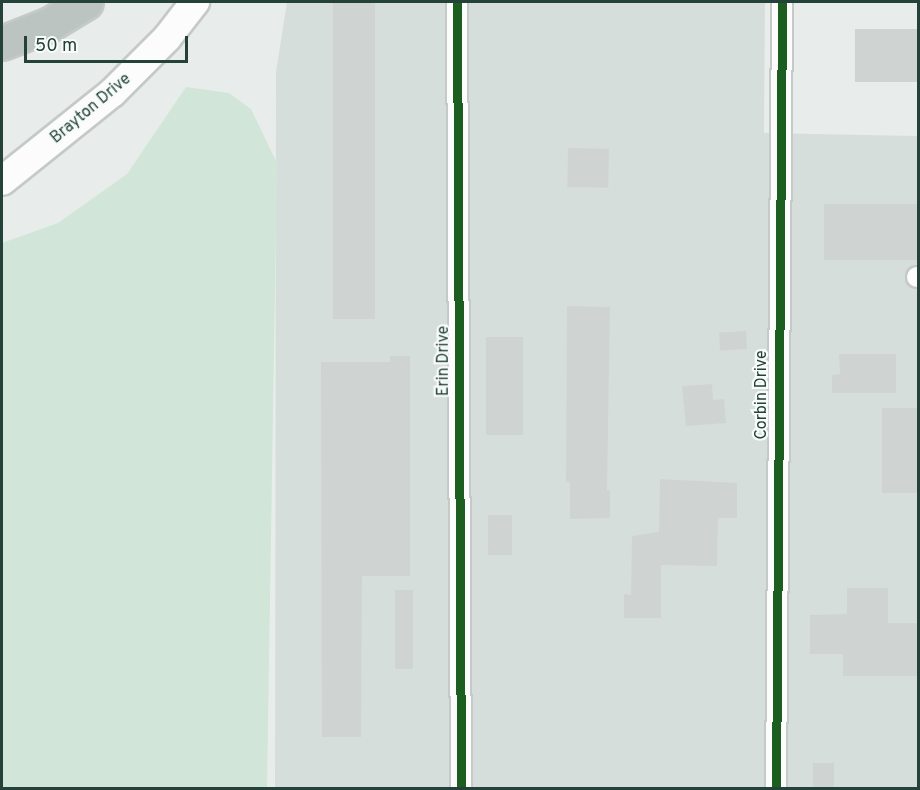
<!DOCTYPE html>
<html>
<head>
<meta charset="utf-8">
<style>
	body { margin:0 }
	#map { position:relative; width:920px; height:790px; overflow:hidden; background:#e8edeb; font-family:Overpass,sans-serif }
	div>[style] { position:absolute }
	.built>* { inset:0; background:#d6dedb }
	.green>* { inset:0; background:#d1e6d8 }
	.building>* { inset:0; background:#cfd4d2; transform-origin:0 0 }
	.roads { filter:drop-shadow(2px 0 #c5cac8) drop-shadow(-2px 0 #c5cac8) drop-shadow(0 2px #c5cac8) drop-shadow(0 -2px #c5cac8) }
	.minor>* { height:20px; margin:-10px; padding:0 10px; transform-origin:10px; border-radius:10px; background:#fcfcfc }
	.secondary>* { height:28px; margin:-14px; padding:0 14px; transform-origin:14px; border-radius:14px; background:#fcfcfc }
	.motorway>* { height:33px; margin:-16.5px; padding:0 16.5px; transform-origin:16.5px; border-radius:16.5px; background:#bcc4c2 }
	.cycleway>* { height:9px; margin:-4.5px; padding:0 4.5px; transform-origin:4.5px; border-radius:4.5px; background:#1b5e20 }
	span { translate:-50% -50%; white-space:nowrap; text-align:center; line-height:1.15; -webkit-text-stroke:4.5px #f7fbf9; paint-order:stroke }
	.street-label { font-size:16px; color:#24423a }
	.frame { position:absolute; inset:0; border:3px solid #24423a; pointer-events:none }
	.scale { position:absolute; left:24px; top:36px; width:164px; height:27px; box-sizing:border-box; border:3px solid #24423a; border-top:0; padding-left:8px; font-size:18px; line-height:21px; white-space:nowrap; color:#24423a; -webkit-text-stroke:4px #f7fbf9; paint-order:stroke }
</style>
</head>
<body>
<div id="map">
	<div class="built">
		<i style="clip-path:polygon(287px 2px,765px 2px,764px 133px,918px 136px,918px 788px,275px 788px,276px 72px)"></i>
	</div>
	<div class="green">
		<i style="clip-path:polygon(186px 87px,229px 93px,251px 109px,277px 163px,267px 788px,2px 788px,2px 243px,58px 223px,127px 174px)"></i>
	</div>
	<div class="building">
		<i style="left:333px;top:2px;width:42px;height:317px"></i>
		<i style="left:855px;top:29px;width:63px;height:53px"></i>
		<i style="left:568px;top:148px;width:41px;height:39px;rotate:1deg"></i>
		<i style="left:824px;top:204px;width:94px;height:56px"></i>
		<i style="clip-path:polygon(567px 306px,610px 307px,607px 490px,610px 490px,610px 518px,570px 519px,570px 482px,566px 482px)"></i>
		<i style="left:746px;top:331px;width:18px;height:27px;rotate:87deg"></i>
		<i style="left:486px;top:337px;width:37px;height:98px"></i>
		<i style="clip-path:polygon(839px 354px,896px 354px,896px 393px,832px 393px,832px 375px,840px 374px)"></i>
		<i style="clip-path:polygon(390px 356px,410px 356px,410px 576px,362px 576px,361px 737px,322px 737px,321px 362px,390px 362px)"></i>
		<i style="clip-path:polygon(712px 384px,713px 400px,724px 399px,726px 423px,686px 426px,682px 386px)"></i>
		<i style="left:882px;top:408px;width:36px;height:85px"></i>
		<i style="clip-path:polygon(660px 479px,737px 483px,737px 518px,718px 518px,717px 566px,661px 565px,661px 618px,624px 618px,624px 594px,631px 595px,632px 536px,659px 532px)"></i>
		<i style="left:488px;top:515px;width:24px;height:40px"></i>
		<i style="clip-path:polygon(847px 588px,888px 588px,888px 623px,918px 623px,918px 676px,843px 676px,843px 654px,810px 654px,810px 615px,847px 614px)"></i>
		<i style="left:395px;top:590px;width:18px;height:79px"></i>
		<i style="left:813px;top:763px;width:21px;height:26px"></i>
	</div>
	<div class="roads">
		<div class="minor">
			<i style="left:457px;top:2px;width:786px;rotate:89.71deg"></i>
			<i style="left:917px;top:277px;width:1px"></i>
			<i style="left:776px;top:788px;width:786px;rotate:-89.56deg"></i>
		</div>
		<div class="secondary">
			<i style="left:2px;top:181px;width:141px;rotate:-38.7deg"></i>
			<i style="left:112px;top:93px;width:78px;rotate:-45deg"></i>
			<i style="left:167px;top:38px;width:46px;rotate:-52.1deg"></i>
		</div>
		<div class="motorway">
			<i style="left:2px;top:43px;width:52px;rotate:-21.6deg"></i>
			<i style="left:50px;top:24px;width:42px;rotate:-31.4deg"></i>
		</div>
	</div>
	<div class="cycleway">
		<i style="left:457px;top:2px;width:786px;rotate:89.71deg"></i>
		<i style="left:776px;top:788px;width:786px;rotate:-89.56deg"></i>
	</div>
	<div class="street-label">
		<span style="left:91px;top:109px;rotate:-40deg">Brayton Drive</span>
		<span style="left:444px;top:361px;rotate:-90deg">Erin Drive</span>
		<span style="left:762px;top:395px;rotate:-90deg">Corbin Drive</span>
	</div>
	<div class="frame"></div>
	<div class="scale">50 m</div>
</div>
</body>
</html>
